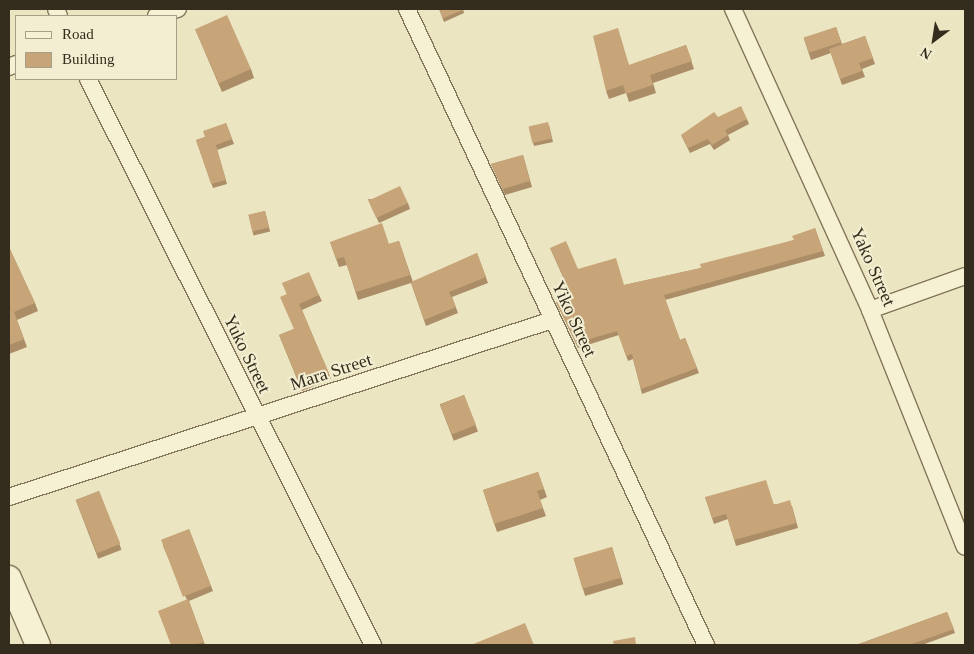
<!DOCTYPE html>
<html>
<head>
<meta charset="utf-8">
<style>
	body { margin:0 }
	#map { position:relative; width:974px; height:654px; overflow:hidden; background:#ebe5c1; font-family:Georgia,serif }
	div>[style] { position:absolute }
	.roads { filter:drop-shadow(1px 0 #84765a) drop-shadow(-1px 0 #84765a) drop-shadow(0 1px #84765a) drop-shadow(0 -1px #84765a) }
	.street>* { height:16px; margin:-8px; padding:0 8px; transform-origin:8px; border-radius:8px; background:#f7f1d4 }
	.secondary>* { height:24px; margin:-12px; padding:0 12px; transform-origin:12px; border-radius:12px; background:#f7f1d4 }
	.wall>* { inset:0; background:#ab8e68; transform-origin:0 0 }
	.building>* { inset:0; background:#c7a579; transform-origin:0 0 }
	span { translate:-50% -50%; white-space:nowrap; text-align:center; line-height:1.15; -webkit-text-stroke:4px #f3eed1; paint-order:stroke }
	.street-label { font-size:18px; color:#342c1d }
	.frame { position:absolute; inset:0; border:10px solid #342c1d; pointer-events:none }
	.legend { position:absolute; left:15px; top:15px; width:162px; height:65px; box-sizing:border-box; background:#f3eed1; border:1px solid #a7a089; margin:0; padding:6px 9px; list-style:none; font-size:15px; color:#342c1d }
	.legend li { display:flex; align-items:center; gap:10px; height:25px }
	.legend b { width:25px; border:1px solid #a7a089 }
	.north { position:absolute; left:909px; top:15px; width:50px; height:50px; -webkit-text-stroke:4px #f3eed1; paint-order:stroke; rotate:211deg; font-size:14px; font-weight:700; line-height:20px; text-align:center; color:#342c1d }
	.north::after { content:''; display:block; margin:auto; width:18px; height:22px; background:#342c1d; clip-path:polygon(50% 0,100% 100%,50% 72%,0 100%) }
</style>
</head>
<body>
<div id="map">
	<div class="roads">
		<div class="street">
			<i style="left:56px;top:9px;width:8px;rotate:67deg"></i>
			<i style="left:407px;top:9px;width:703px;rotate:64.82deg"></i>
			<i style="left:733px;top:9px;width:331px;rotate:65.5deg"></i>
			<i style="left:870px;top:310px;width:255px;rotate:68.2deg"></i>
			<i style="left:156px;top:16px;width:23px;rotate:-18deg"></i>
			<i style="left:9px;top:67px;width:8px;rotate:-23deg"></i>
			<i style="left:88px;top:79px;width:634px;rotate:63.27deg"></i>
			<i style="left:870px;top:310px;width:101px;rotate:-19.7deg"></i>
			<i style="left:9px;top:497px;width:571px;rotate:-18.05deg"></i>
		</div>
		<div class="secondary">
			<i style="left:9px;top:578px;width:73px;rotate:66.6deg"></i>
		</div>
	</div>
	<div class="wall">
		<i style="clip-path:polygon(439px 9px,463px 9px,464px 13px,444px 22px)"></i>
		<i style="clip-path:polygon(836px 27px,842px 44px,865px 36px,875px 64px,862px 69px,865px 77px,842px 85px,831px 53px,811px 60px,804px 39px)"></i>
		<i style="clip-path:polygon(195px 29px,251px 69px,254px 78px,222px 92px)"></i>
		<i style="clip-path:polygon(686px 45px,694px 69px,653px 83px,656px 93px,629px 102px,626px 93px,609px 99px,606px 91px,630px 65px)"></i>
		<i style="clip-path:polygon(747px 119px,749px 124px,728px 135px,730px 140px,714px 150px,710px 144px,690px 153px,681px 135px)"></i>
		<i style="clip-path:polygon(226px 123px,234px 144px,217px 150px,227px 184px,213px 188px,196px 140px,205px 137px)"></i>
		<i style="clip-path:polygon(549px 125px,553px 142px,534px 146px,529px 127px)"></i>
		<i style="clip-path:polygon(523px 155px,532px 187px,505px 195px,491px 164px)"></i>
		<i style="clip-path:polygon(368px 199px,408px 203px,410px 209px,379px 223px)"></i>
		<i style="left:265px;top:211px;width:21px;height:17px;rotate:76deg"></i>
		<i style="clip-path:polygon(815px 228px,825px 256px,665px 300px,680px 340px,685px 338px,699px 373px,642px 394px,633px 359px,628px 361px,619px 335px,578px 348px,556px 302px,572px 297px,550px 248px,578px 269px,624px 285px,701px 268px,794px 240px)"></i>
		<i style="clip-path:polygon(399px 241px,413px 282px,477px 253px,488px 283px,452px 297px,458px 313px,426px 326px,411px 283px,358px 300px,347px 265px,339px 267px,330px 242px,389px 244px)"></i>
		<i style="clip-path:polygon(9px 247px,35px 303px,38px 311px,17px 320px,27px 347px,9px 354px)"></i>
		<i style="clip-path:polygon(282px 283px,319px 295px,322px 301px,302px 310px,331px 379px,302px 391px,279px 335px,294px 329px,287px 294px)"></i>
		<i style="left:464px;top:395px;width:39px;height:26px;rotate:69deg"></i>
		<i style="clip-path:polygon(538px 472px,547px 497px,540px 500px,546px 516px,497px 532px,483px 490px)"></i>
		<i style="left:99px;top:491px;width:63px;height:25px;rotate:69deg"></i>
		<i style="clip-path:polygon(705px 497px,792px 506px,798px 528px,736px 546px,728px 519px,714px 524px)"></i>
		<i style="clip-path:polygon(189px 529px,213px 591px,189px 601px,205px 645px,171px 645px,187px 600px,163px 546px)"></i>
		<i style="left:612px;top:547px;width:39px;height:40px;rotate:73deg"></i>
		<i style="clip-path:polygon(947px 612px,955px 633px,922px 645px,856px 645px)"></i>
	</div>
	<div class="building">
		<i style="clip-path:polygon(439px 9px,463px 9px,463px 10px,443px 18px)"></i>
		<i style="left:227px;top:15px;width:59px;height:35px;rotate:66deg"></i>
		<i style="left:836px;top:27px;width:16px;height:34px;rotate:72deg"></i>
		<i style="clip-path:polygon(618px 28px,629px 65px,686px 45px,692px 61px,650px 75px,653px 85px,626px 94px,623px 85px,606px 91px,593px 36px)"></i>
		<i style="clip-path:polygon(865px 36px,873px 58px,859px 63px,862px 71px,840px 79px,829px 49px)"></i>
		<i style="clip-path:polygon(741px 106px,747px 119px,725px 130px,728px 135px,712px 145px,708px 139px,688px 148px,681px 135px,714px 112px,718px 117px)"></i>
		<i style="left:548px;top:122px;width:17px;height:20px;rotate:77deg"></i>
		<i style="clip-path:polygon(226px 123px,232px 139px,216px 145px,226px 180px,211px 184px,196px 140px,205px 137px,203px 131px)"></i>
		<i style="clip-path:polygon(523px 155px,530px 181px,503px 189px,491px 164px)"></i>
		<i style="left:400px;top:186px;width:19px;height:35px;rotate:65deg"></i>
		<i style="left:265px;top:211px;width:17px;height:17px;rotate:77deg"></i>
		<i style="clip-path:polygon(382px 223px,389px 244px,399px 241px,410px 275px,356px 292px,344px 257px,336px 259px,330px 242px)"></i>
		<i style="clip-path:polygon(815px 228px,823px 251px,664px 295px,680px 340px,685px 338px,697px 368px,641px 389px,632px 354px,626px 356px,617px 331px,576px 343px,556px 302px,573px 297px,550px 248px,566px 241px,578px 269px,616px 258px,624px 285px,701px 268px,700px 264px,794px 240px,792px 236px)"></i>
		<i style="clip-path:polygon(9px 247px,35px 303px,14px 312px,24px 339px,9px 345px)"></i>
		<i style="clip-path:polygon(477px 253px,486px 277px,449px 292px,456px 307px,424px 320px,411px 282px)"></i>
		<i style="clip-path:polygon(309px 272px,319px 295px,299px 304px,329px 373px,300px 385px,279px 335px,294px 329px,280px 297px,287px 294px,282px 283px)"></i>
		<i style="left:464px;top:395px;width:32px;height:26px;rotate:68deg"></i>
		<i style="clip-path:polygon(538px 472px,544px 489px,537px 491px,543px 508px,494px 524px,483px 490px)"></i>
		<i style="clip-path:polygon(766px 480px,774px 505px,790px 500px,796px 523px,734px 540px,726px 514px,712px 518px,705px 497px)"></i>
		<i style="left:99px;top:491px;width:57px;height:25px;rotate:68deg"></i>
		<i style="left:189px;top:529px;width:61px;height:30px;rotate:69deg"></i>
		<i style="left:612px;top:547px;width:32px;height:40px;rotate:74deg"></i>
		<i style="clip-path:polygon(188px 599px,204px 642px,194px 645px,171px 645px,158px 611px)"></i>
		<i style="clip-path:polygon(947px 612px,954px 629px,909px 645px,856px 645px)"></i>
		<i style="clip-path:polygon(525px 623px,534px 645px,471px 645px)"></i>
		<i style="clip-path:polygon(635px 637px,636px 645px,614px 645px,613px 641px)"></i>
	</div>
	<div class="street-label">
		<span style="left:873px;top:267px;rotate:66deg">Yako Street</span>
		<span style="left:574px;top:319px;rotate:65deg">Yiko Street</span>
		<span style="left:247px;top:354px;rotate:64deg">Yuko Street</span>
		<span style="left:331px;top:372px;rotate:-18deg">Mara Street</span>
	</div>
	<div class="frame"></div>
	<ul class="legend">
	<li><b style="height:6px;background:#f7f1d4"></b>Road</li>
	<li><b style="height:14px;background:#c7a579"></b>Building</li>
	</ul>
	<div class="north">N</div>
</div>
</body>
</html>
